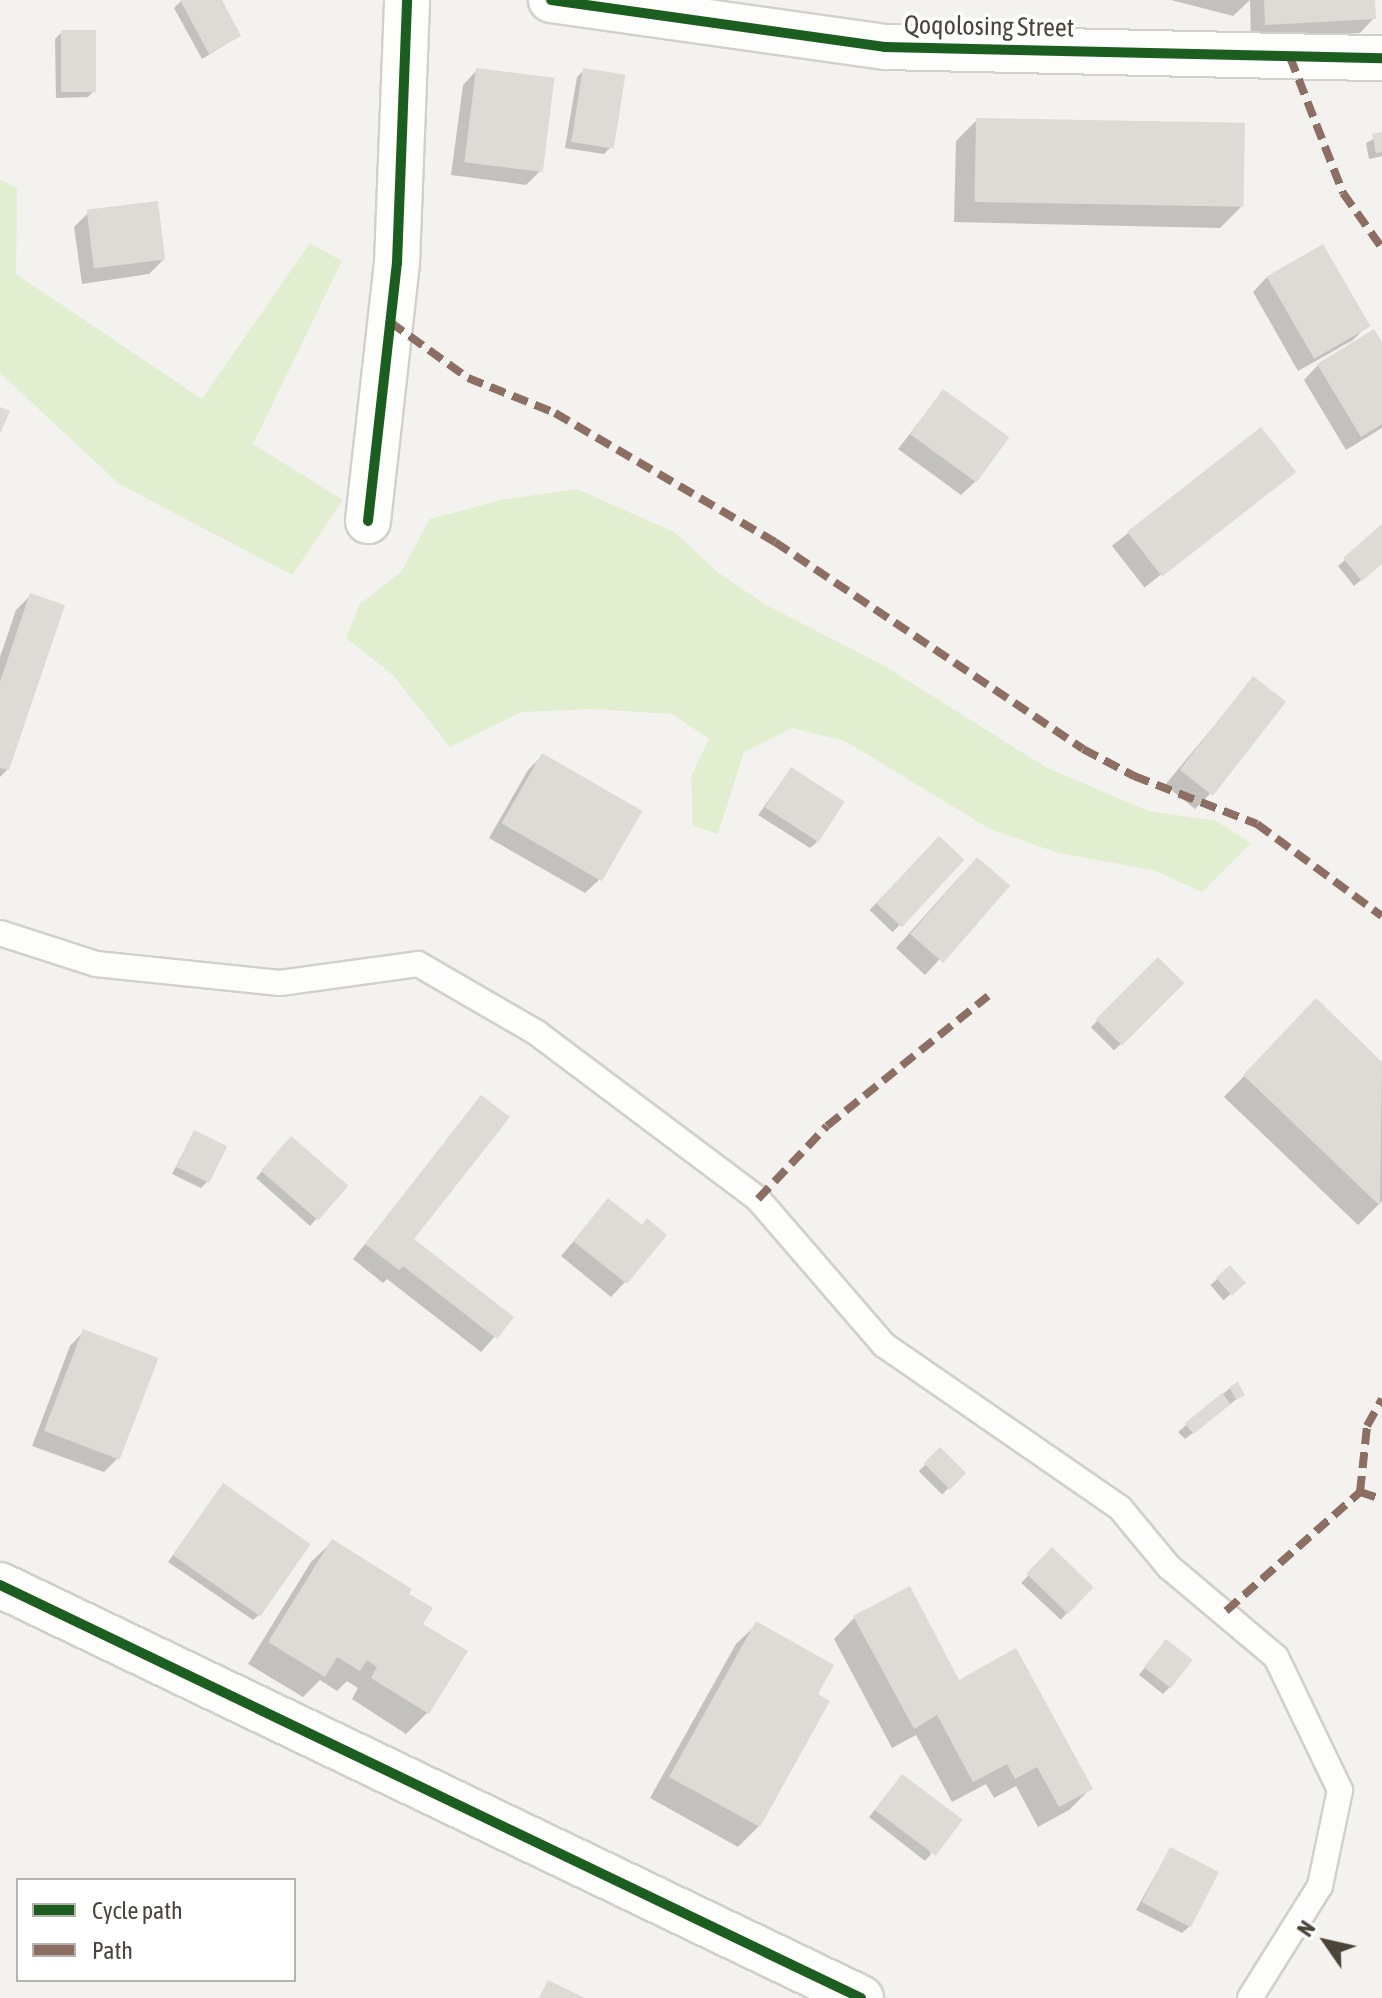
<!DOCTYPE html>
<html>
<head>
<meta charset="utf-8">
<style>
	body { margin:0 }
	#map { position:relative; width:1382px; height:1998px; overflow:hidden; background:#f4f2ee; font-family:"Asap Condensed",sans-serif }
	div>[style] { position:absolute }
	.green>* { inset:0; background:#e1eecf }
	.shadow>* { inset:0; background:#0003; transform-origin:0 0 }
	.building>* { inset:0; background:#dedbd6; transform-origin:0 0 }
	.roads { filter:drop-shadow(2px 0 #d2d0cb) drop-shadow(-2px 0 #d2d0cb) drop-shadow(0 2px #d2d0cb) drop-shadow(0 -2px #d2d0cb) }
	.lane>* { height:24px; margin:-12px; padding:0 12px; transform-origin:12px; border-radius:12px; background:#fdfdfc }
	.street>* { height:44px; margin:-22px; padding:0 22px; transform-origin:22px; border-radius:22px; background:#fdfdfc }
	.quiet>* { height:8px; margin-top:-4px; transform-origin:0; background:repeating-linear-gradient(90deg,#8d6e63 0 16px,transparent 0 24px) }
	.cycleway>* { height:10px; margin:-5px; padding:0 5px; transform-origin:5px; border-radius:5px; background:#1b5e20 }
	span { translate:-50% -50%; white-space:nowrap; text-align:center; line-height:1.15; -webkit-text-stroke:7px #fff; paint-order:stroke }
	.street-label { font-size:26px; color:#4b4439 }
	.legend { position:absolute; left:16px; top:1878px; width:280px; height:104px; box-sizing:border-box; background:#fff; border:2px solid #b7b4b0; margin:0; padding:10px 14px; list-style:none; font-size:24px; color:#4b4439 }
	.legend li { display:flex; align-items:center; gap:16px; height:40px }
	.legend b { width:40px; border:2px solid #b7b4b0 }
	.north { position:absolute; left:1286px; top:1902px; width:80px; height:80px; -webkit-text-stroke:6px #fff; paint-order:stroke; rotate:304deg; font-size:22px; font-weight:700; line-height:32px; text-align:center; color:#4b4439 }
	.north::after { content:''; display:block; margin:auto; width:28px; height:36px; background:#4b4439; clip-path:polygon(50% 0,100% 100%,50% 72%,0 100%) }
</style>
</head>
<body>
<div id="map">
	<div class="green">
		<i style="clip-path:polygon(0 179px,17px 188px,16px 274px,202px 399px,310px 243px,342px 261px,253px 444px,343px 500px,292px 575px,119px 484px,0 373px)"></i>
		<i style="clip-path:polygon(577px 489px,676px 533px,717px 572px,766px 605px,883px 665px,1047px 768px,1149px 811px,1216px 821px,1251px 843px,1202px 892px,1153px 870px,1058px 853px,990px 829px,845px 741px,792px 728px,744px 752px,718px 834px,693px 826px,691px 776px,709px 739px,672px 714px,594px 709px,522px 712px,450px 747px,393px 675px,346px 638px,360px 604px,401px 572px,430px 519px,501px 500px)"></i>
	</div>
	<div class="shadow">
		<i style="clip-path:polygon(182px 0,219px 0,239px 36px,202px 59px,174px 8px)"></i>
		<i style="clip-path:polygon(1171px 0,1250px 0,1233px 16px)"></i>
		<i style="clip-path:polygon(1250px 0,1373px 0,1374px 18px,1360px 33px,1251px 39px)"></i>
		<i style="clip-path:polygon(62px 32px,95px 90px,88px 97px,56px 98px,55px 39px)"></i>
		<i style="clip-path:polygon(477px 70px,540px 171px,526px 185px,451px 175px,463px 85px)"></i>
		<i style="clip-path:polygon(584px 70px,611px 147px,604px 154px,565px 148px,577px 77px)"></i>
		<i style="clip-path:polygon(977px 120px,1241px 207px,1220px 228px,954px 222px,956px 141px)"></i>
		<i style="clip-path:polygon(1382px 134px,1382px 156px,1369px 159px,1366px 143px)"></i>
		<i style="clip-path:polygon(88px 213px,163px 260px,149px 274px,82px 284px,74px 227px)"></i>
		<i style="clip-path:polygon(1267px 277px,1367px 326px,1353px 340px,1298px 371px,1253px 292px)"></i>
		<i style="clip-path:polygon(1382px 346px,1382px 428px,1346px 450px,1304px 380px,1318px 365px)"></i>
		<i style="clip-path:polygon(943px 391px,976px 481px,961px 495px,898px 449px)"></i>
		<i style="left:1260px;top:430px;width:53px;height:188px;rotate:52deg"></i>
		<i style="clip-path:polygon(1382px 528px,1382px 562px,1354px 586px,1338px 566px)"></i>
		<i style="clip-path:polygon(30px 596px,8px 769px,0 777px,0 657px,16px 610px)"></i>
		<i style="clip-path:polygon(1253px 679px,1209px 795px,1195px 809px,1165px 785px)"></i>
		<i style="clip-path:polygon(542px 756px,600px 879px,585px 893px,489px 838px,528px 770px)"></i>
		<i style="clip-path:polygon(791px 769px,817px 842px,810px 848px,758px 815px)"></i>
		<i style="left:939px;top:838px;width:32px;height:100px;rotate:44deg"></i>
		<i style="clip-path:polygon(962px 874px,1007px 886px,925px 975px,896px 948px)"></i>
		<i style="left:1158px;top:960px;width:33px;height:95px;rotate:45deg"></i>
		<i style="clip-path:polygon(1316px 1001px,1382px 1064px,1382px 1201px,1358px 1225px,1224px 1097px)"></i>
		<i style="clip-path:polygon(482px 1097px,412px 1240px,511px 1318px,481px 1352px,387px 1279px,383px 1283px,353px 1259px)"></i>
		<i style="clip-path:polygon(194px 1132px,208px 1181px,201px 1188px,172px 1174px)"></i>
		<i style="clip-path:polygon(285px 1146px,345px 1186px,310px 1226px,256px 1178px)"></i>
		<i style="clip-path:polygon(608px 1201px,641px 1227px,625px 1282px,611px 1297px,561px 1256px)"></i>
		<i style="left:1230px;top:1268px;width:20px;height:26px;rotate:49deg"></i>
		<i style="clip-path:polygon(84px 1331px,118px 1458px,104px 1472px,32px 1446px,70px 1346px)"></i>
		<i style="clip-path:polygon(1230px 1388px,1242px 1395px,1185px 1439px,1178px 1432px)"></i>
		<i style="left:940px;top:1450px;width:33px;height:30px;rotate:45deg"></i>
		<i style="clip-path:polygon(223px 1486px,260px 1614px,253px 1620px,168px 1562px)"></i>
		<i style="clip-path:polygon(332px 1542px,407px 1595px,421px 1624px,427px 1713px,406px 1734px,352px 1699px,358px 1688px,347px 1681px,337px 1691px,320px 1680px,303px 1697px,248px 1664px,311px 1562px)"></i>
		<i style="left:1052px;top:1550px;width:54px;height:45px;rotate:43deg"></i>
		<i style="clip-path:polygon(854px 1618px,958px 1682px,1090px 1789px,1069px 1810px,1038px 1827px,1016px 1786px,994px 1798px,986px 1784px,952px 1802px,916px 1735px,892px 1748px,834px 1639px)"></i>
		<i style="clip-path:polygon(757px 1624px,816px 1695px,759px 1826px,738px 1847px,650px 1798px,736px 1644px)"></i>
		<i style="clip-path:polygon(1159px 1649px,1170px 1687px,1163px 1694px,1139px 1675px)"></i>
		<i style="clip-path:polygon(896px 1783px,931px 1854px,925px 1861px,869px 1817px)"></i>
		<i style="clip-path:polygon(1170px 1849px,1189px 1927px,1182px 1933px,1136px 1910px)"></i>
	</div>
	<div class="building">
		<i style="clip-path:polygon(180px 0,222px 0,241px 36px,209px 54px)"></i>
		<i style="clip-path:polygon(1264px 0,1375px 0,1376px 19px,1265px 25px)"></i>
		<i style="left:61px;top:30px;width:35px;height:62px"></i>
		<i style="left:476px;top:68px;width:79px;height:95px;rotate:7deg"></i>
		<i style="left:583px;top:68px;width:43px;height:75px;rotate:9deg"></i>
		<i style="left:976px;top:118px;width:269px;height:84px;rotate:1deg"></i>
		<i style="clip-path:polygon(1382px 132px,1382px 152px,1376px 153px,1372px 134px)"></i>
		<i style="left:158px;top:201px;width:59px;height:72px;rotate:83deg"></i>
		<i style="left:1323px;top:244px;width:95px;height:65px;rotate:60deg"></i>
		<i style="clip-path:polygon(1374px 329px,1382px 342px,1382px 424px,1361px 437px,1317px 364px)"></i>
		<i style="left:943px;top:389px;width:82px;height:56px;rotate:36deg"></i>
		<i style="clip-path:polygon(0 407px,10px 411px,0 434px)"></i>
		<i style="left:1261px;top:427px;width:57px;height:170px;rotate:52deg"></i>
		<i style="clip-path:polygon(1382px 524px,1382px 564px,1362px 581px,1343px 558px)"></i>
		<i style="clip-path:polygon(30px 593px,65px 605px,9px 770px,0 768px,0 682px)"></i>
		<i style="left:1253px;top:676px;width:42px;height:119px;rotate:38deg"></i>
		<i style="left:542px;top:753px;width:116px;height:81px;rotate:30deg"></i>
		<i style="left:791px;top:767px;width:64px;height:48px;rotate:33deg"></i>
		<i style="left:939px;top:836px;width:35px;height:92px;rotate:43deg"></i>
		<i style="left:977px;top:857px;width:44px;height:102px;rotate:41deg"></i>
		<i style="left:1158px;top:957px;width:37px;height:88px;rotate:45deg"></i>
		<i style="clip-path:polygon(1316px 998px,1382px 1062px,1380px 1206px,1243px 1075px)"></i>
		<i style="clip-path:polygon(481px 1095px,510px 1117px,414px 1239px,514px 1317px,497px 1339px,403px 1266px,399px 1270px,365px 1244px)"></i>
		<i style="left:194px;top:1130px;width:37px;height:41px;rotate:26deg"></i>
		<i style="left:291px;top:1136px;width:76px;height:46px;rotate:41deg"></i>
		<i style="clip-path:polygon(608px 1198px,642px 1225px,647px 1218px,667px 1235px,627px 1284px,573px 1241px)"></i>
		<i style="left:1230px;top:1265px;width:24px;height:19px;rotate:48deg"></i>
		<i style="left:83px;top:1329px;width:81px;height:109px;rotate:21deg"></i>
		<i style="left:1238px;top:1382px;width:15px;height:10px;rotate:62deg"></i>
		<i style="left:1222px;top:1393px;width:14px;height:48px;rotate:51deg"></i>
		<i style="left:940px;top:1447px;width:37px;height:23px;rotate:45deg"></i>
		<i style="left:223px;top:1483px;width:107px;height:88px;rotate:35deg"></i>
		<i style="clip-path:polygon(332px 1539px,412px 1589px,409px 1594px,433px 1608px,423px 1624px,468px 1651px,429px 1714px,371px 1678px,377px 1667px,367px 1660px,360px 1671px,337px 1657px,325px 1677px,268px 1642px)"></i>
		<i style="left:1052px;top:1547px;width:58px;height:37px;rotate:44deg"></i>
		<i style="clip-path:polygon(910px 1586px,959px 1680px,1016px 1648px,1093px 1789px,1059px 1807px,1037px 1767px,1015px 1779px,1007px 1764px,973px 1782px,937px 1715px,914px 1729px,853px 1616px)"></i>
		<i style="clip-path:polygon(756px 1621px,834px 1665px,818px 1694px,830px 1701px,760px 1827px,669px 1777px)"></i>
		<i style="left:1166px;top:1639px;width:34px;height:36px;rotate:38deg"></i>
		<i style="left:902px;top:1774px;width:76px;height:45px;rotate:37deg"></i>
		<i style="left:1170px;top:1847px;width:55px;height:62px;rotate:27deg"></i>
		<i style="clip-path:polygon(548px 1980px,585px 1998px,539px 1998px)"></i>
	</div>
	<div class="roads">
		<div class="lane">
			<i style="left:0;top:933px;width:101px;rotate:17.9deg"></i>
			<i style="left:96px;top:964px;width:185px;rotate:5.9deg"></i>
			<i style="left:280px;top:983px;width:139px;rotate:-7.8deg"></i>
			<i style="left:418px;top:964px;width:138px;rotate:30.1deg"></i>
			<i style="left:537px;top:1033px;width:276px;rotate:36.9deg"></i>
			<i style="left:758px;top:1199px;width:193px;rotate:49.2deg"></i>
			<i style="left:884px;top:1345px;width:287px;rotate:34.6deg"></i>
			<i style="left:1120px;top:1508px;width:77px;rotate:50.3deg"></i>
			<i style="left:1169px;top:1567px;width:140px;rotate:40.1deg"></i>
			<i style="left:1276px;top:1657px;width:148px;rotate:64.3deg"></i>
			<i style="left:1340px;top:1790px;width:98px;rotate:101.8deg"></i>
			<i style="left:1320px;top:1886px;width:132px;rotate:122deg"></i>
		</div>
		<div class="street">
			<i style="left:551px;top:0;width:337px;rotate:8deg"></i>
			<i style="left:885px;top:47px;width:497px;rotate:1.3deg"></i>
			<i style="left:368px;top:521px;width:260px;rotate:-83.6deg"></i>
			<i style="left:397px;top:263px;width:263px;rotate:-87.8deg"></i>
			<i style="left:0;top:1585px;width:955px;rotate:25.63deg"></i>
		</div>
	</div>
	<div class="quiet">
		<i style="left:1290px;top:57px;width:146px;rotate:68.7deg"></i>
		<i style="left:1343px;top:193px;width:67px;rotate:54.7deg"></i>
		<i style="left:390px;top:322px;width:96px;rotate:35.7deg"></i>
		<i style="left:468px;top:378px;width:94px;rotate:21.9deg"></i>
		<i style="left:555px;top:413px;width:255px;rotate:30.4deg"></i>
		<i style="left:775px;top:542px;width:371px;rotate:33.9deg"></i>
		<i style="left:1083px;top:749px;width:58px;rotate:27.9deg"></i>
		<i style="left:1134px;top:776px;width:132px;rotate:21.3deg"></i>
		<i style="left:1257px;top:824px;width:155px;rotate:36.4deg"></i>
		<i style="left:758px;top:1199px;width:100px;rotate:-46.6deg"></i>
		<i style="left:827px;top:1126px;width:207px;rotate:-38.9deg"></i>
		<i style="left:1360px;top:1492px;width:66px;rotate:-83.9deg"></i>
		<i style="left:1367px;top:1426px;width:31px;rotate:-61deg"></i>
		<i style="left:1226px;top:1611px;width:179px;rotate:-41.6deg"></i>
		<i style="left:1360px;top:1492px;width:23px;rotate:18deg"></i>
	</div>
	<div class="cycleway">
		<i style="left:551px;top:0;width:337px;rotate:8deg"></i>
		<i style="left:885px;top:47px;width:497px;rotate:1.3deg"></i>
		<i style="left:368px;top:521px;width:260px;rotate:-83.6deg"></i>
		<i style="left:397px;top:263px;width:263px;rotate:-87.8deg"></i>
		<i style="left:0;top:1585px;width:955px;rotate:25.63deg"></i>
	</div>
	<div class="street-label">
		<span style="left:989px;top:27px;rotate:1deg">Qoqolosing Street</span>
	</div>
	<ul class="legend">
	<li><b style="height:10px;background:#1b5e20"></b>Cycle path</li>
	<li><b style="height:10px;background:#8d6e63"></b>Path</li>
	</ul>
	<div class="north">N</div>
</div>
</body>
</html>
